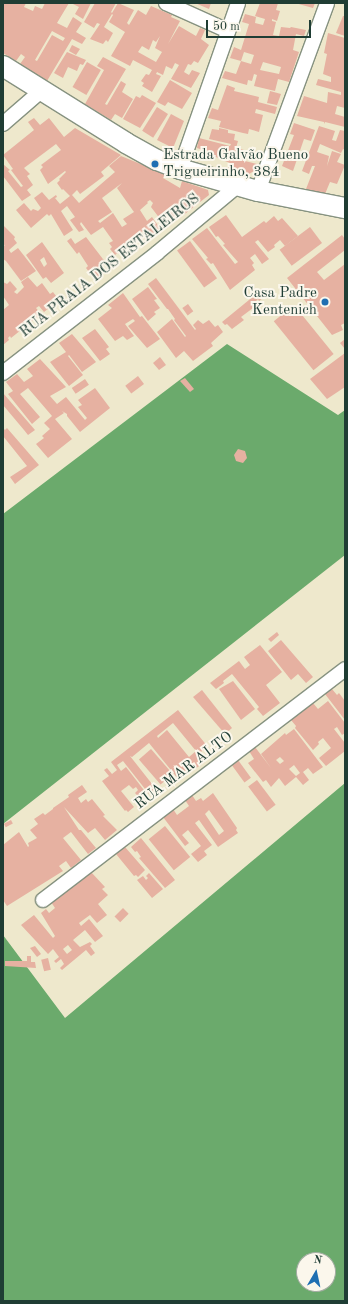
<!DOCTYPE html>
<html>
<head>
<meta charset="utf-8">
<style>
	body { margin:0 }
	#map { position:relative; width:348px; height:1304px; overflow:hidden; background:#eee8cc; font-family:"Old Standard TT",serif }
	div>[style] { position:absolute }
	.forest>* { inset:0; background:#6baa6c }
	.building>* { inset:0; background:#e6b1a1; transform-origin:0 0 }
	.roads { filter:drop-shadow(1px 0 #869280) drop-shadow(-1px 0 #869280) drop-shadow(0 1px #869280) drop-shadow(0 -1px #869280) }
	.street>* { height:14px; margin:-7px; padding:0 7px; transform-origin:7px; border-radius:7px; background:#fff }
	.secondary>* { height:20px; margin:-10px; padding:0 10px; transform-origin:10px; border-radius:10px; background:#fff }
	.dots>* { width:11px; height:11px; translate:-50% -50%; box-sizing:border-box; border:2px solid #fbf7ec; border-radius:50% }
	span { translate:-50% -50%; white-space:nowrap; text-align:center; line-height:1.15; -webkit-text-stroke:4px #fbf7ec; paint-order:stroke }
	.poi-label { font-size:15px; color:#1f3d34 }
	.left { translate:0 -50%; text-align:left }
	.right { translate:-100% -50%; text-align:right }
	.street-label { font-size:15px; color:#1f3d34 }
	.frame { position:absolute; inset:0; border:4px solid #1f3d34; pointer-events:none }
	.north { position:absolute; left:296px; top:1252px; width:40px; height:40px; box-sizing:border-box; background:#fbf7ec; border:1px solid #a3ada2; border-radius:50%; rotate:9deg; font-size:11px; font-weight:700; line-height:16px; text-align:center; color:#1f3d34 }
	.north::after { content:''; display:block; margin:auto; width:14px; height:18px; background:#1f6fb2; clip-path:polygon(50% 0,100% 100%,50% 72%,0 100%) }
	.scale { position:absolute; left:206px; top:20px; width:105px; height:18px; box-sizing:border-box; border:2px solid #1f3d34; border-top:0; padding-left:5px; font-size:12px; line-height:14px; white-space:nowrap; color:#1f3d34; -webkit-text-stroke:3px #fbf7ec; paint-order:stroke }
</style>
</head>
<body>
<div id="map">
	<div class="forest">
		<i style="clip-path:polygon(227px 344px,338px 415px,345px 410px,345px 555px,3px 824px,3px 514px)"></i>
		<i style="clip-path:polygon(evenodd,345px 783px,345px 1301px,3px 1301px,3px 935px,65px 1018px,345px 783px,304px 1260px,328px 1260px,328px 1284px,304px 1284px,304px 1260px)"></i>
	</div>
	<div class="building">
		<i style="clip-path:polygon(evenodd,3px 3px,26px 3px,24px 7px,33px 11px,35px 6px,42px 9px,45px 3px,69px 3px,57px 23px,67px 28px,73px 17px,82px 23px,76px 32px,86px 38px,82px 44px,72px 39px,47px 81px,20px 64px,25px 57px,21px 54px,16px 61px,3px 53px,3px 3px,52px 31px,65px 38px,63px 41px,52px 35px,37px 61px,35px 60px,52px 31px)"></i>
		<i style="clip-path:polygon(71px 3px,91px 3px,83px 19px,75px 14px,79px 7px)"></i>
		<i style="clip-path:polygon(evenodd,95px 3px,116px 3px,111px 12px,112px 13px,118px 3px,134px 10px,127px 23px,129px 25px,138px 10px,146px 15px,151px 6px,172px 15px,171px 17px,180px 21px,168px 44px,179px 26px,196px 36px,200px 28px,205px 30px,201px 39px,209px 45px,198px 63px,194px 61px,191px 65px,188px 64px,184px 72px,189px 75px,192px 70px,200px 73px,191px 88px,171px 79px,179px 65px,175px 63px,172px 69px,166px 66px,163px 75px,157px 72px,156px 74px,161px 76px,152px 92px,142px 86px,144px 83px,141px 81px,146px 74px,149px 75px,152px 70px,133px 60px,130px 66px,111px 56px,125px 32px,109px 22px,113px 15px,112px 14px,104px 27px,113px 33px,108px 42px,106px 40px,103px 44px,90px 39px,100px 24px,97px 23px,94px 28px,84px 22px,95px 3px,160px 36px,155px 48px,162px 52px,156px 62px,138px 52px,142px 46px,149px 50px,153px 40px,156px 42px,160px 36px)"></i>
		<i style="clip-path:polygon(195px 3px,211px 3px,209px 9px)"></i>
		<i style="clip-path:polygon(evenodd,260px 3px,278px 3px,276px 10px,280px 11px,277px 21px,272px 19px,272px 21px,276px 22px,273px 35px,279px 36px,281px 27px,290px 28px,291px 27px,306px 30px,304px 36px,296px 34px,293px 50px,299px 52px,289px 82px,278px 79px,275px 91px,254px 86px,257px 75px,254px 74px,252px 81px,248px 80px,247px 85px,222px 78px,225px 71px,236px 74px,241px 61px,251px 64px,254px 55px,244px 52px,241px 61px,230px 58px,234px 47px,241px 50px,249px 24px,242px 22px,245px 14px,256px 17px,255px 23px,263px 25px,265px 19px,255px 16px,260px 3px,263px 62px,281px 67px,279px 74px,260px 70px,263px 62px)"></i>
		<i style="clip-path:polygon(295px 3px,315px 3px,313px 8px)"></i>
		<i style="clip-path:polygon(343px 16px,345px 16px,345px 36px,336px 33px)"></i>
		<i style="clip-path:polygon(328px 33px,345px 38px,345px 108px,337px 106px,335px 114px,345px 117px,345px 127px,325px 122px,325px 124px,324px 122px,297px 116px,304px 96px,327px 103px,328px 92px,341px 95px,341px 92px,316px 85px,318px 79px,331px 82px,331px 77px,323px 74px,327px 54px,324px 53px)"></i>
		<i style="clip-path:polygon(72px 45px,80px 49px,76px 55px,69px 51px)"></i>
		<i style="clip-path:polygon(67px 52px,86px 60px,83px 65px,80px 64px,77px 71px,68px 67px,63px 78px,54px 73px)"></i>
		<i style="clip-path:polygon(103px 57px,126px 69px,105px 104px,107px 105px,121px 81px,126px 84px,122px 92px,133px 99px,122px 118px,115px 114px,111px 120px,85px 104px,104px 70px,97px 66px)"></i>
		<i style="left:87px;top:62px;width:16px;height:29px;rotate:30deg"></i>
		<i style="clip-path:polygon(170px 80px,192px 93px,182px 109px,168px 102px,165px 106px,157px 102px)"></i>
		<i style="clip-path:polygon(227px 85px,235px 88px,234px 91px,259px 97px,258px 102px,277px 107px,275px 114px,256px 109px,255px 113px,263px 115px,259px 132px,249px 129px,248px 134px,243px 133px,219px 127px,221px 121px,208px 118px,212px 108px,218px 110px)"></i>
		<i style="clip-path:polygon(270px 91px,281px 94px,277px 105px,267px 103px)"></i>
		<i style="clip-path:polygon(142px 95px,156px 103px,140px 128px,123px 119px,136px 96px,140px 98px)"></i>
		<i style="left:157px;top:107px;width:13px;height:28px;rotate:32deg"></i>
		<i style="clip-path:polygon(171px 114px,184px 121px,173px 148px,157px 140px)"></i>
		<i style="clip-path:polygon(evenodd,34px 118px,40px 125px,49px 118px,64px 137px,75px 128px,121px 155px,101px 172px,104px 176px,80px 194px,77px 190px,72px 195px,79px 203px,115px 172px,109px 166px,121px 156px,165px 174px,163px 178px,180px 188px,182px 181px,208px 190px,209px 195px,167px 228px,151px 207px,153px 203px,150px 200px,147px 202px,148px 203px,140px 210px,147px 221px,152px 217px,162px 231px,153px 238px,146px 229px,131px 240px,138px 250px,127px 259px,121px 251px,115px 255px,110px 249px,112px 247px,109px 243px,113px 241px,103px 227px,91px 235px,81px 222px,80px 224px,84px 230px,79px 232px,70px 220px,75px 217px,67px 206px,61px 211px,73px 230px,64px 236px,51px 214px,49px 216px,47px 214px,31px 228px,16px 210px,24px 203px,31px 211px,33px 209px,38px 211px,41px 208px,34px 198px,42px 192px,49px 200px,56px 195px,57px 197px,55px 198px,60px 204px,70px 196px,63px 189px,62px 190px,57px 183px,60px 180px,59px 179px,66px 172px,65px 171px,48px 184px,40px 170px,43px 167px,41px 165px,61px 150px,56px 144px,24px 168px,30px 174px,27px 176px,33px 185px,27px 190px,31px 195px,22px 201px,3px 176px,3px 164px,10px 170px,8px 171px,21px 187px,23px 186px,11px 170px,13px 169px,3px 155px,34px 130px,28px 122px,34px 118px,122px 183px,117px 188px,134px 212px,123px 219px,127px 224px,122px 227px,113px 213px,100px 223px,98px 221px,112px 212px,102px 198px,122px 183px)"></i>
		<i style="clip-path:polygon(294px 123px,315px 130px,311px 141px,304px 139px,293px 171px,282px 166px,294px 135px,290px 134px)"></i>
		<i style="clip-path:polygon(319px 126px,335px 131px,332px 140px,336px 141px,340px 130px,345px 131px,345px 150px,343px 149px,341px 153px,320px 144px,317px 152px,329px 156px,327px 166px,332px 151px,341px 154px,337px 162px,345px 165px,337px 184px,330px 182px,325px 194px,306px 189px,315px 166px,312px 166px,309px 174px,302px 171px)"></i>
		<i style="clip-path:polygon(219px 128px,228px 130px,228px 133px,235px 134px,234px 140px,238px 141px,236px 148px,248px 151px,245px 161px,257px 164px,254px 171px,249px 174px,228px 168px,230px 163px,225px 161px,226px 160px,205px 154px,206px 151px,197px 148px,199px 138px,230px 146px,231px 144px,209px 139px,212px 129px,219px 130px)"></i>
		<i style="clip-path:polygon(226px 215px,242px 237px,264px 221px,266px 223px,274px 216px,278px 221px,282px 218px,298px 236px,285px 246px,280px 240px,274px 245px,275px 247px,268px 252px,258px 240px,255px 242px,269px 259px,262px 264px,255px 254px,250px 258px,254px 263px,252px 265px,255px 270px,230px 290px,213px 263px,211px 264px,206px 259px,208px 258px,192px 239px,207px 228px,235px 264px,238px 262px,223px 245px,225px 244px,218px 236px,216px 237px,209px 227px)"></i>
		<i style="clip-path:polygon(3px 225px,15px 237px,14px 239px,17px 243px,9px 250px,11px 253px,18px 248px,36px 271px,21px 281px,6px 261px,3px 259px,3px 245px,5px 246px,3px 243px)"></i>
		<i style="left:310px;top:227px;width:20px;height:38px;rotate:53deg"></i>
		<i style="clip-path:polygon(342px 235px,345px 239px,345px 250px,317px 272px,324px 280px,345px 264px,345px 323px,341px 325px,343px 330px,332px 335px,287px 278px)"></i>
		<i style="clip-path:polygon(86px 237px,106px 263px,96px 271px,102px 278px,97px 282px,86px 268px,88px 266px,79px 252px,77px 254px,67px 241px,71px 238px,75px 244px)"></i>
		<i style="left:190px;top:241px;width:46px;height:16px;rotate:54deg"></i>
		<i style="clip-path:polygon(evenodd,42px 242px,64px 273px,51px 283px,46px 277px,43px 279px,26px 255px,42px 242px,44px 257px,47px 264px,44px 267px,40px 260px,44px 257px)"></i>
		<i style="clip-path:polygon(28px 277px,37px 287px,42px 283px,50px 294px,53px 292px,59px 300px,44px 312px,39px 306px,36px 308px,41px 314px,11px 338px,10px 336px,8px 338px,9px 340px,3px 345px,3px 310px,9px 305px,3px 296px,3px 282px,7px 284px,10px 281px,17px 289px,14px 292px,17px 294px,24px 287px,21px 282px)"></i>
		<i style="clip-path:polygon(156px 278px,195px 330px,196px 329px,193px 325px,198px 320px,203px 324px,209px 320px,215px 327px,218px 325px,223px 332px,211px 343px,213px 346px,193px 361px,184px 351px,176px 358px,157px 332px,172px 319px,185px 337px,186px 336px,174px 320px,175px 319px,168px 309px,167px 309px,148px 284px)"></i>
		<i style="clip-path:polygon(148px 287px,157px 299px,154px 300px,160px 308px,154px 312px,156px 314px,148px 321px,132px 299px)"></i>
		<i style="clip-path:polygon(260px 291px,264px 295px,263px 298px,259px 301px,258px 299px,255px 302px,257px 305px,241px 317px,244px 320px,232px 329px,227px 324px,225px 325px,222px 322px)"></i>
		<i style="clip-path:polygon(123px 293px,140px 317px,142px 316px,160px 339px,147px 348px,128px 326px,135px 321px,133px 319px,125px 324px,134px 336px,127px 340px,123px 336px,115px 341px,98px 319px,112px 308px,108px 305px)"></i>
		<i style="left:188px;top:304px;width:9px;height:7px;rotate:54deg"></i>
		<i style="left:294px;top:305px;width:63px;height:26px;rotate:51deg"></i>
		<i style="clip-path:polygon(95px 329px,109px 347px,106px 349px,110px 354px,100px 361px,82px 338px)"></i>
		<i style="clip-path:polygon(72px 334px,96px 362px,82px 372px,69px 355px,68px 356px,83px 375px,69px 386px,50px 362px,66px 352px,59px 343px)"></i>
		<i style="clip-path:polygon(345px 339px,345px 349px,340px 343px)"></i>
		<i style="clip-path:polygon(345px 353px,345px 387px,327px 399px,310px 379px)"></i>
		<i style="clip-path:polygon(160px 357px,166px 365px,159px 370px,153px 363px)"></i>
		<i style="clip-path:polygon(40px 359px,66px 387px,50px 396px,57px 404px,66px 397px,85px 420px,87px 418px,78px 407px,82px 405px,78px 400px,95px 388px,110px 408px,80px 432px,67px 416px,67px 414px,62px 411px,64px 413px,55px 419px,72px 439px,48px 458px,36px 444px,44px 438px,42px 436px,50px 429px,44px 423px,52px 416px,28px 388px,20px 394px,40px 417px,32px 424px,8px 394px,13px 391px,6px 382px,17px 374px,24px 382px,33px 376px,27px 369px)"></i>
		<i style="left:138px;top:376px;width:10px;height:16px;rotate:53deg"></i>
		<i style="clip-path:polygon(185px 378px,194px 389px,190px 392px,180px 381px)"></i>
		<i style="left:85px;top:379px;width:7px;height:16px;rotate:56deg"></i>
		<i style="clip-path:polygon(3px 393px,35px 430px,28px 435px,24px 430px,3px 405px)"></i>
		<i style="clip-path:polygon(3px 428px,5px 430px,7px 428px,39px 465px,15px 484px,10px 477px,27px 466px,3px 436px)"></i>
		<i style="clip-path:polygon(238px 449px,245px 451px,247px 458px,243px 463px,236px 461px,234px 455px)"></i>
		<i style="clip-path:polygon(277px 632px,279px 635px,271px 642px,268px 639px)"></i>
		<i style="clip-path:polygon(281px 640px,313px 677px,306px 683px,298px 674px,291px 680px,268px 651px)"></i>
		<i style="clip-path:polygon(260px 645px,282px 672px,266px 685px,280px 703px,263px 716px,257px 709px,259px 707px,232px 674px,223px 681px,224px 683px,216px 689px,210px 683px,239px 661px,245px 669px,250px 665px,244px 657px)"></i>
		<i style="clip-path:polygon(233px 681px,255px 709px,241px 720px,219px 689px)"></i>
		<i style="clip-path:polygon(332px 689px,337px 695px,339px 693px,345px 701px,345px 720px,325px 694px)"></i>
		<i style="clip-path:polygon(202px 690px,232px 728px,225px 734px,193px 697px)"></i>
		<i style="clip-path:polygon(328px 701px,345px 723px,345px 733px,342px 735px,337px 727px,334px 729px,345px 743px,345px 751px,326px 766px,319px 758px,331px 748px,323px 738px,318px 742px,319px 744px,313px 750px,295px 728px,296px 726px,291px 720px,313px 703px,318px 709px)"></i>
		<i style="clip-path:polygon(evenodd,178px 710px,208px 747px,198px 754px,205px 762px,179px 780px,149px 743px,132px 757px,130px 756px,156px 789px,149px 794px,123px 761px,117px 765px,121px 771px,126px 767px,147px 794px,141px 799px,135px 793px,138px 790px,136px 787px,133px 789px,129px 785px,121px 791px,134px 807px,128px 812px,126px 810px,125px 811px,102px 781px,109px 776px,104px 770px,107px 768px,112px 774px,117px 770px,111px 762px,178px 710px,173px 723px,196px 751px,189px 757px,167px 730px,158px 738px,157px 736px,173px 723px)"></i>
		<i style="clip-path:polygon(evenodd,294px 729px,323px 767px,313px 774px,308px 768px,303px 772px,309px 780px,303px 785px,296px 777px,285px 786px,279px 778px,271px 787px,266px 780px,263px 782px,248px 763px,254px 759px,249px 751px,255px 747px,271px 768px,261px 754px,285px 733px,286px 735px,294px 729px,280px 757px,284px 761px,280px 764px,276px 760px,280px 757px,294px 729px,294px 765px,300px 773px,296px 776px,289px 769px,294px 765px)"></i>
		<i style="left:151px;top:749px;width:33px;height:16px;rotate:49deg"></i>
		<i style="left:238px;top:760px;width:22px;height:8px;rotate:54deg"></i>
		<i style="left:257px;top:780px;width:31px;height:11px;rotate:53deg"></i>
		<i style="clip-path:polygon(82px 785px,87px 792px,78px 798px,81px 803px,86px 799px,88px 802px,92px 799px,105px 815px,103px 816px,117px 830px,105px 840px,95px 828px,88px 833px,64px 807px,79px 830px,81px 830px,96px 848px,88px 854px,71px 832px,63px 838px,81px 860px,71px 868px,66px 861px,59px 866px,63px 871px,7px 906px,3px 900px,3px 845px,19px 832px,28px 847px,29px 846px,28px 843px,37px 838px,30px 830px,38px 824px,34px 819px,43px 813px,45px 815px,53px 809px,53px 808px,69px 797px,68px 795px)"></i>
		<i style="clip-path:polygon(evenodd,213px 793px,237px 828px,236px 830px,238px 833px,218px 847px,199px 820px,195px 823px,212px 845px,204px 851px,207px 855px,198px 862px,191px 854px,201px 846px,188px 830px,182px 835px,189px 843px,185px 846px,163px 817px,173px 809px,177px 815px,189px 806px,185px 800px,192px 795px,196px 801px,201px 798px,203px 801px,213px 793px,209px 810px,224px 831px,219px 835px,205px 814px,209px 810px)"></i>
		<i style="left:11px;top:820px;width:4px;height:8px;rotate:63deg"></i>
		<i style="left:165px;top:826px;width:40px;height:21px;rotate:51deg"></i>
		<i style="clip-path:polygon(141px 838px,175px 880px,165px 888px,139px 858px,141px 857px,137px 851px,135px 852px,131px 847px)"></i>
		<i style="clip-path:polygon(125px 847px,145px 870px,138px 877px,136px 875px,134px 876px,116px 854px)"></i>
		<i style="clip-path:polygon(evenodd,91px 872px,105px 887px,102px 889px,108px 895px,98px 904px,107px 915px,97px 923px,90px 915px,79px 923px,81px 926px,89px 919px,103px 936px,95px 942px,85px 930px,73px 940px,80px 947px,90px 942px,92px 944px,90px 946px,95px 953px,91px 956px,86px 950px,62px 970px,60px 968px,64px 964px,61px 959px,56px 963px,54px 961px,59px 957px,53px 949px,48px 954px,21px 925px,34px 915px,53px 938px,55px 936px,41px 913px,46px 909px,49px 913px,55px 908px,51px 902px,91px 872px,68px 945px,72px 950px,67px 954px,63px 949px,68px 945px)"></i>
		<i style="clip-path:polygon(149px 873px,163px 889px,152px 898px,137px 880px,143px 876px,146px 880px,148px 878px,146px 876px)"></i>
		<i style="left:123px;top:908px;width:8px;height:12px;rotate:45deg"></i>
		<i style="clip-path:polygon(35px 946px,41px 954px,37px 957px,30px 948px)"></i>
		<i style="clip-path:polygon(27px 956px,31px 956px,31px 962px,35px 962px,36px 968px,5px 966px,5px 961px,27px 961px)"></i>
		<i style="left:48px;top:958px;width:12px;height:7px;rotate:76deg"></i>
	</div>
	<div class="roads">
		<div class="street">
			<i style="left:166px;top:3px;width:68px;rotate:24.3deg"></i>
			<i style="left:3px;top:124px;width:50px;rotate:-41deg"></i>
			<i style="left:180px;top:169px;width:176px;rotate:-70.7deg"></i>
			<i style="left:258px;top:191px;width:200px;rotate:-69.8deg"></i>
			<i style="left:3px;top:373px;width:195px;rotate:-37.9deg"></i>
			<i style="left:157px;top:253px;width:104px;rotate:-39.9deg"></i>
			<i style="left:43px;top:900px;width:380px;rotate:-37.4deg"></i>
		</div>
		<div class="secondary">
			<i style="left:3px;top:66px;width:145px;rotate:32deg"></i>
			<i style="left:126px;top:143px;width:35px;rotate:29deg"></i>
			<i style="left:157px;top:160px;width:25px;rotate:21deg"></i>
			<i style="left:180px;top:169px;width:81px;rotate:15.8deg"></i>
			<i style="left:258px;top:191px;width:89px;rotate:11.1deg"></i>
		</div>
	</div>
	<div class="dots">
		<i style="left:155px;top:164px;background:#1f6fb2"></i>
		<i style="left:325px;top:302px;background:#1f6fb2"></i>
	</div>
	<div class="poi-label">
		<span class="left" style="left:163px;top:164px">Estrada Galvão Bueno<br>Trigueirinho, 384</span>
		<span class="right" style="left:317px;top:302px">Casa Padre<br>Kentenich</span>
	</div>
	<div class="street-label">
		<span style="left:110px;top:266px;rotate:-38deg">RUA PRAIA DOS ESTALEIROS</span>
		<span style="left:184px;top:771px;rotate:-37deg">RUA MAR ALTO</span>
	</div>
	<div class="frame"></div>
	<div class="north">N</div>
	<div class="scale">50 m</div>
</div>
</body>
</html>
